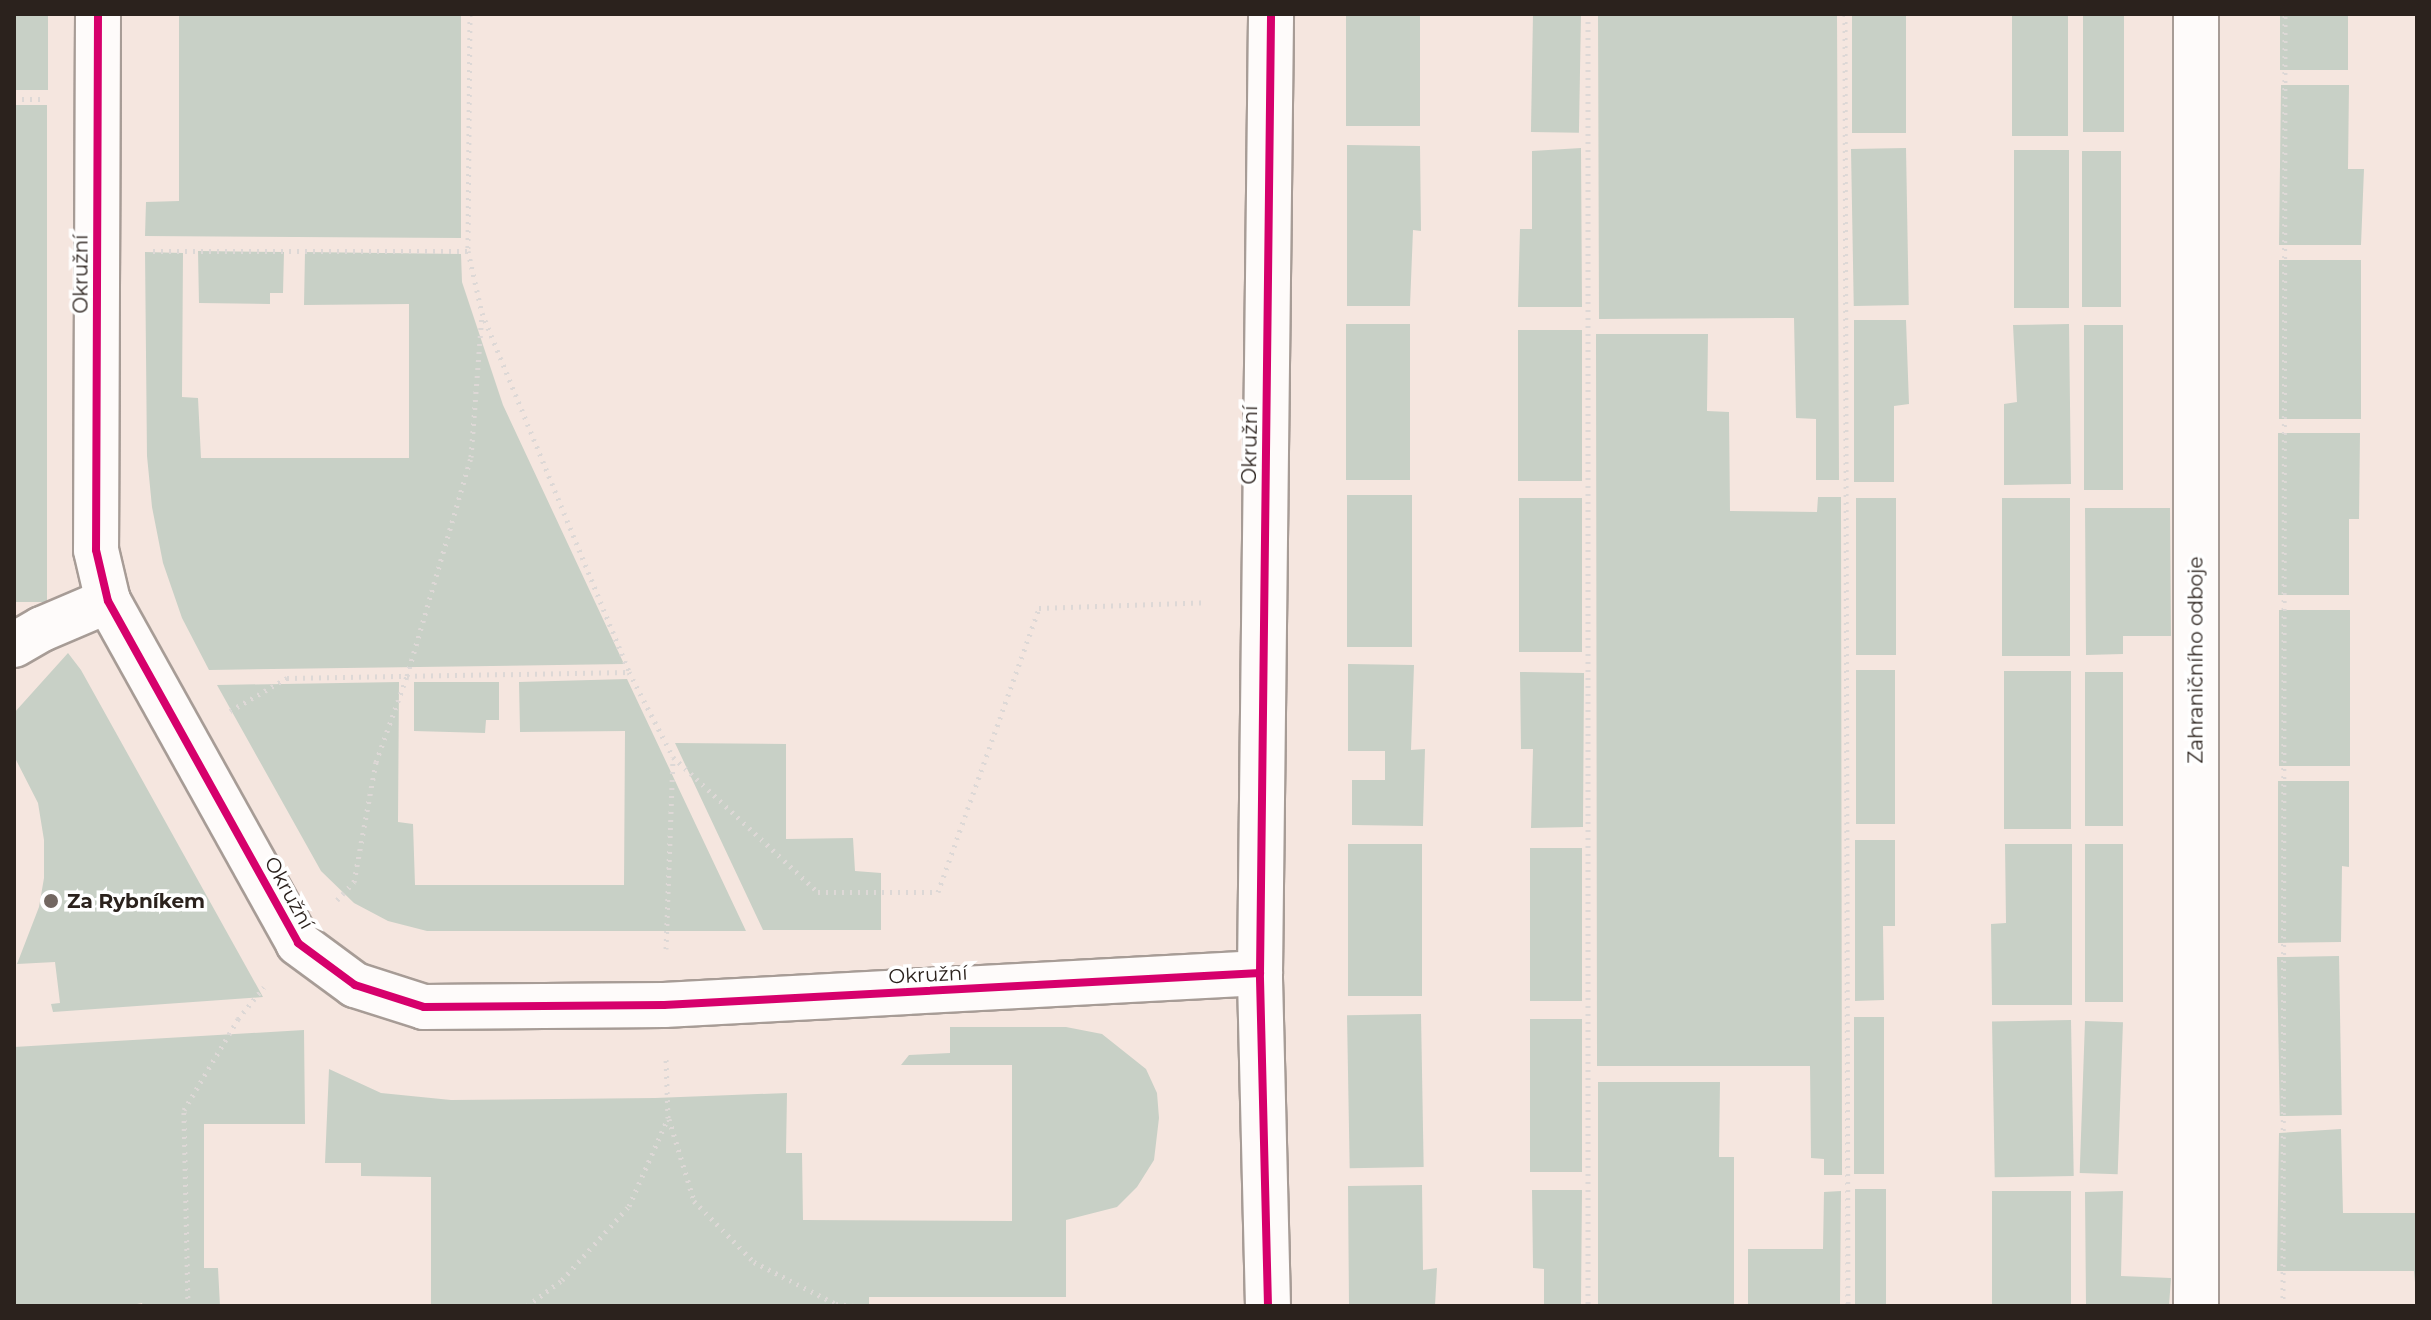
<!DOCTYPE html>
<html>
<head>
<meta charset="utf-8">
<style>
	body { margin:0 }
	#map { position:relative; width:2431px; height:1320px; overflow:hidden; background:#f5e6df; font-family:Montserrat,sans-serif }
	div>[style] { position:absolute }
	.green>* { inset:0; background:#c8d0c6; transform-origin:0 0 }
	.path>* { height:5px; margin-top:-2.5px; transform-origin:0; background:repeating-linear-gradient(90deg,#ddd8d6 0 2px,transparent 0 8px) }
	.roads { filter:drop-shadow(2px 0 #a79c96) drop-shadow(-2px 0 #a79c96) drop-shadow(0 2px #a79c96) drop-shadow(0 -2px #a79c96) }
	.minor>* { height:44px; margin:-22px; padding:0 22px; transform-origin:22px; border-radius:22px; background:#fefbfa }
	.cycleway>* { height:8px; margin:-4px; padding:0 4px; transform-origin:4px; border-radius:4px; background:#d6006c }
	.dots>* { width:22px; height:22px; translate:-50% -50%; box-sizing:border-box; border:4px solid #fff; border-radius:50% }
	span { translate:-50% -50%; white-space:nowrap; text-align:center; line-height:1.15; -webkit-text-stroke:7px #fff; paint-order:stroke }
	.street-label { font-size:20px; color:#2b221d }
	.poi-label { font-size:20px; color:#2b221d; font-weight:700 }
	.left { translate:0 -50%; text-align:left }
	.frame { position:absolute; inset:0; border:16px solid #2b221d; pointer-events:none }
</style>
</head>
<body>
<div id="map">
	<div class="green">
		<i style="left:14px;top:14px;width:34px;height:76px"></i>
		<i style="clip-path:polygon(179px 14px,461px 14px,461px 238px,145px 236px,146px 202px,179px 201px)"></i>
		<i style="left:1346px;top:14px;width:74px;height:112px"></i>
		<i style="left:1533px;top:14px;width:48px;height:118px;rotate:1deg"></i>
		<i style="clip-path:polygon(1598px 14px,1837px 14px,1839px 480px,1816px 480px,1816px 419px,1796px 418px,1794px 318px,1599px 319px)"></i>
		<i style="left:1852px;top:14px;width:54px;height:119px"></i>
		<i style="left:2012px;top:14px;width:56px;height:122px"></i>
		<i style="left:2083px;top:14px;width:41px;height:118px"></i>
		<i style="left:2280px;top:14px;width:68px;height:56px"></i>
		<i style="clip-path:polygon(2281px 85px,2349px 85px,2348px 169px,2364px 169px,2361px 245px,2279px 245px)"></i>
		<i style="left:14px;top:105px;width:33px;height:497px"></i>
		<i style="clip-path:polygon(1347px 145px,1420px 146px,1421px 231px,1413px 230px,1410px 306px,1347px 306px)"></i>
		<i style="clip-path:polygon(1581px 148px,1582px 307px,1518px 307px,1520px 229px,1532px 229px,1532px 151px)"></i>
		<i style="left:1906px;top:148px;width:157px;height:55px;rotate:89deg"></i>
		<i style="left:2069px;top:150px;width:158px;height:55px;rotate:90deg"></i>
		<i style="left:2082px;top:151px;width:39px;height:156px"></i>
		<i style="clip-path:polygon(198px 251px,284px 252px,283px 293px,270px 293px,270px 304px,199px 303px)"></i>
		<i style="clip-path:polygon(145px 252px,183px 253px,182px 397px,198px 398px,201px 458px,409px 458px,409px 304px,304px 305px,305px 252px,461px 254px,462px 282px,503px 405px,624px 664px,209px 670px,182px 618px,163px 563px,152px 507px,147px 456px)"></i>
		<i style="left:2279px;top:260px;width:82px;height:159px"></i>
		<i style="clip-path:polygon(1854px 320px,1906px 320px,1909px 404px,1894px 406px,1894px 482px,1854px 482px)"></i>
		<i style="left:1346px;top:324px;width:64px;height:156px"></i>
		<i style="clip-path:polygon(2069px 324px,2071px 484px,2004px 485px,2004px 404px,2017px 402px,2013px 325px)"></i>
		<i style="left:2084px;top:325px;width:39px;height:165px"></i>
		<i style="left:1518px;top:330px;width:64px;height:151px"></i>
		<i style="clip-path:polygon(1596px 334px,1708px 334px,1707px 411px,1729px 412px,1730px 511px,1817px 512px,1818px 497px,1841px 497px,1842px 1175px,1824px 1175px,1824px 1159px,1811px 1158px,1810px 1066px,1597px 1066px)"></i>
		<i style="clip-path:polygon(2278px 433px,2360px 433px,2359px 519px,2349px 519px,2349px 595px,2278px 595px)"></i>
		<i style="left:1412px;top:495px;width:152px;height:65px;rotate:90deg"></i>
		<i style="left:1582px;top:498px;width:154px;height:63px;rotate:90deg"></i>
		<i style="left:1856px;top:498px;width:40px;height:157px"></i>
		<i style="left:2002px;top:498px;width:68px;height:158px"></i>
		<i style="clip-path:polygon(2085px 508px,2170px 508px,2171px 636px,2123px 636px,2123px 654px,2086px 655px)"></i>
		<i style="left:2279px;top:610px;width:71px;height:156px"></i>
		<i style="clip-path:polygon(68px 653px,81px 670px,263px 997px,53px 1012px,51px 1004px,60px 1003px,55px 962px,17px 964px,39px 907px,44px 878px,44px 840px,38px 803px,14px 756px,14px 713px)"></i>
		<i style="clip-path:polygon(1348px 664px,1414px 665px,1411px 750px,1425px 749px,1423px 826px,1352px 825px,1352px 780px,1385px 780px,1385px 751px,1348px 751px)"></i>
		<i style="left:1856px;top:670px;width:39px;height:154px"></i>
		<i style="left:2004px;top:671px;width:67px;height:158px"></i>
		<i style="clip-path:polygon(1520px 672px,1584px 673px,1583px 827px,1531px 828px,1533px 749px,1521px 749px)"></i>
		<i style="left:2085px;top:672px;width:38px;height:154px"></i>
		<i style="clip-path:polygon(627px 679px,746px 931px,427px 931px,388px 921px,354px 903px,321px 871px,217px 685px,399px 682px,398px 822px,413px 824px,415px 885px,624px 885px,625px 731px,520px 732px,519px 682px)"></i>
		<i style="clip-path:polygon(414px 682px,499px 682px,499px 720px,486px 720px,485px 733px,414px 731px)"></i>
		<i style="clip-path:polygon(675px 743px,786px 744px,786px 839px,853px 838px,855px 871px,881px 873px,881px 930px,763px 930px)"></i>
		<i style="clip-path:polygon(2278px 781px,2349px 781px,2349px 867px,2342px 866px,2341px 942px,2278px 943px)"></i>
		<i style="clip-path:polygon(1855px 840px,1895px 840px,1895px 926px,1883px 926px,1884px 1000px,1855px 1001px)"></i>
		<i style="left:1422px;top:844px;width:152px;height:74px;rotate:90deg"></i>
		<i style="clip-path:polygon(2005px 844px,2072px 844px,2072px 1005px,1992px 1005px,1991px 924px,2006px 923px)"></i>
		<i style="left:2085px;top:844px;width:38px;height:158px"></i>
		<i style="left:1530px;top:848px;width:52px;height:153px"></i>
		<i style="left:2339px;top:956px;width:159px;height:62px;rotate:89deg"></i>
		<i style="left:1421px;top:1014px;width:153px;height:74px;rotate:89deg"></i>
		<i style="left:1854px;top:1017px;width:30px;height:157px"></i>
		<i style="left:1582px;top:1019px;width:153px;height:52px;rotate:90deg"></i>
		<i style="left:2071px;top:1020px;width:156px;height:79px;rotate:89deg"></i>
		<i style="left:2085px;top:1021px;width:38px;height:152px;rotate:2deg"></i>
		<i style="clip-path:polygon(950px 1027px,1066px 1027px,1102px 1034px,1146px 1069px,1157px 1093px,1159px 1118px,1154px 1160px,1137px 1187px,1117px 1207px,1066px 1220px,1066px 1297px,869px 1297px,869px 1306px,431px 1306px,431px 1177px,361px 1176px,361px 1163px,325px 1163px,329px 1069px,381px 1093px,451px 1100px,655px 1098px,787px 1093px,786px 1153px,802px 1153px,803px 1220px,1012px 1221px,1012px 1065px,901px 1065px,909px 1055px,950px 1053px)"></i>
		<i style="clip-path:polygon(304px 1030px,305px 1124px,204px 1124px,204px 1268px,218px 1268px,220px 1306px,143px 1306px,142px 1303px,127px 1306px,14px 1306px,14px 1047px)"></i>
		<i style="clip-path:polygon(1598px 1082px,1720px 1082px,1719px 1157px,1734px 1157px,1734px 1306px,1598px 1306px)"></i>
		<i style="clip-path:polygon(2341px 1129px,2343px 1213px,2417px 1213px,2417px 1306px,2414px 1271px,2277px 1271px,2279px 1133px)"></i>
		<i style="clip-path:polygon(1422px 1185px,1423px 1270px,1437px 1268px,1435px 1306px,1349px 1306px,1348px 1186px)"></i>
		<i style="left:1855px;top:1189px;width:31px;height:117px"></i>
		<i style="clip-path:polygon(1532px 1190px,1582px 1190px,1581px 1306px,1544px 1306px,1544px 1269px,1533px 1268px)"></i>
		<i style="clip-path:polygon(1841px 1191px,1840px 1306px,1748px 1306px,1748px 1249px,1823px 1249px,1824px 1192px)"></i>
		<i style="left:1992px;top:1191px;width:79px;height:115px"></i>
		<i style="clip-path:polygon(2123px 1191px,2121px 1276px,2171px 1278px,2169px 1306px,2086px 1306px,2085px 1192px)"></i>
	</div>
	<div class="path">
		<i style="left:470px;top:14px;width:237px;rotate:90.5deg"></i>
		<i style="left:468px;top:251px;width:64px;rotate:77.3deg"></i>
		<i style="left:482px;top:313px;width:388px;rotate:67.7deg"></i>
		<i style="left:629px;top:672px;width:96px;rotate:62.6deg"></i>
		<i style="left:673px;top:757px;width:198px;rotate:43deg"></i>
		<i style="left:818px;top:892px;width:120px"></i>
		<i style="left:938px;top:892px;width:301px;rotate:-70.4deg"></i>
		<i style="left:1039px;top:608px;width:168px;rotate:-2deg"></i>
		<i style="left:1588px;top:14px;width:1292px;rotate:90deg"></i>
		<i style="left:1845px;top:14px;width:1292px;rotate:89.87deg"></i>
		<i style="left:14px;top:99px;width:27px"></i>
		<i style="left:153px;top:251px;width:315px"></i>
		<i style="left:230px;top:711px;width:66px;rotate:-30.1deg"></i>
		<i style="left:287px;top:678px;width:342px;rotate:-1deg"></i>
		<i style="left:337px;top:900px;width:25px;rotate:-47deg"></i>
		<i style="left:354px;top:882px;width:122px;rotate:-79.6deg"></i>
		<i style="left:376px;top:762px;width:91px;rotate:-70.2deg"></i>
		<i style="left:407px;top:676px;width:228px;rotate:-73.7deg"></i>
		<i style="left:471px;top:457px;width:143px;rotate:-85.6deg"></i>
		<i style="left:666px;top:949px;width:192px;rotate:-87.9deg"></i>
		<i style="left:669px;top:1119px;width:86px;rotate:73deg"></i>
		<i style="left:694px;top:1201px;width:86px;rotate:45.5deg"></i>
		<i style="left:754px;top:1262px;width:92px;rotate:27.1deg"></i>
		<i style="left:836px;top:1304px;width:18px;rotate:6deg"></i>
		<i style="left:188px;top:1306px;width:196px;rotate:-91.2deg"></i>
		<i style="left:184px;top:1110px;width:106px;rotate:-59.3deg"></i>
		<i style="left:238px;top:1019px;width:41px;rotate:-50.9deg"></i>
		<i style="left:527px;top:1306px;width:44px;rotate:-36.6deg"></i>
		<i style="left:562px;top:1280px;width:100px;rotate:-47.8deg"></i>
		<i style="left:629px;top:1206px;width:96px;rotate:-66.1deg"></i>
		<i style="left:668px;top:1118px;width:59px;rotate:-91.9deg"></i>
		<i style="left:2283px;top:1306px;width:1292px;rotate:-89.91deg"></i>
	</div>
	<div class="roads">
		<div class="minor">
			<i style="left:98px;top:14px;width:536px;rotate:90.21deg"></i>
			<i style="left:96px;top:550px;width:52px;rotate:76.8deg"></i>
			<i style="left:108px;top:601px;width:391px;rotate:60.9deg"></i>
			<i style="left:298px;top:943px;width:71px;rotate:36.4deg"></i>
			<i style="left:355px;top:985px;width:72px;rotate:17.7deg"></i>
			<i style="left:424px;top:1007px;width:240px;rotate:-0.5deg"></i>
			<i style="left:664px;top:1005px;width:597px;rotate:-3.07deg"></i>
			<i style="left:2196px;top:14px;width:1292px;rotate:90deg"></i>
			<i style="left:14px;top:645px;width:32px;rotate:-30deg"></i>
			<i style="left:42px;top:629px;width:72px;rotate:-23deg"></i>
			<i style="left:1268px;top:1306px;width:333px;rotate:-91.4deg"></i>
			<i style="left:1260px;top:973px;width:959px;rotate:-89.34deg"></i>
		</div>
	</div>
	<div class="cycleway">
		<i style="left:98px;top:14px;width:536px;rotate:90.21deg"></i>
		<i style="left:96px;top:550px;width:52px;rotate:76.8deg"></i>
		<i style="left:108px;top:601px;width:391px;rotate:60.9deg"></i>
		<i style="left:298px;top:943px;width:71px;rotate:36.4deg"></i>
		<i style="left:355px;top:985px;width:72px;rotate:17.7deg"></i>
		<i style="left:424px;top:1007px;width:240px;rotate:-0.5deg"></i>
		<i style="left:664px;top:1005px;width:597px;rotate:-3.07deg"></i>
		<i style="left:1268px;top:1306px;width:333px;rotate:-91.4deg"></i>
		<i style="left:1260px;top:973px;width:959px;rotate:-89.34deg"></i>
	</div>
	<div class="dots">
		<i style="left:51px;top:901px;background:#726761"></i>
	</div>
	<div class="street-label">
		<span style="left:81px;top:274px;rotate:-90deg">Okružní</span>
		<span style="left:1250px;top:445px;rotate:-89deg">Okružní</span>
		<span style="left:2196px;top:660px;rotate:-90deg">Zahraničního odboje</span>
		<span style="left:289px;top:893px;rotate:61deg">Okružní</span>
		<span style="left:928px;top:975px;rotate:-3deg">Okružní</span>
	</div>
	<div class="poi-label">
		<span class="left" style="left:67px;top:901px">Za Rybníkem</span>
	</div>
	<div class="frame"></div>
</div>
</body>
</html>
